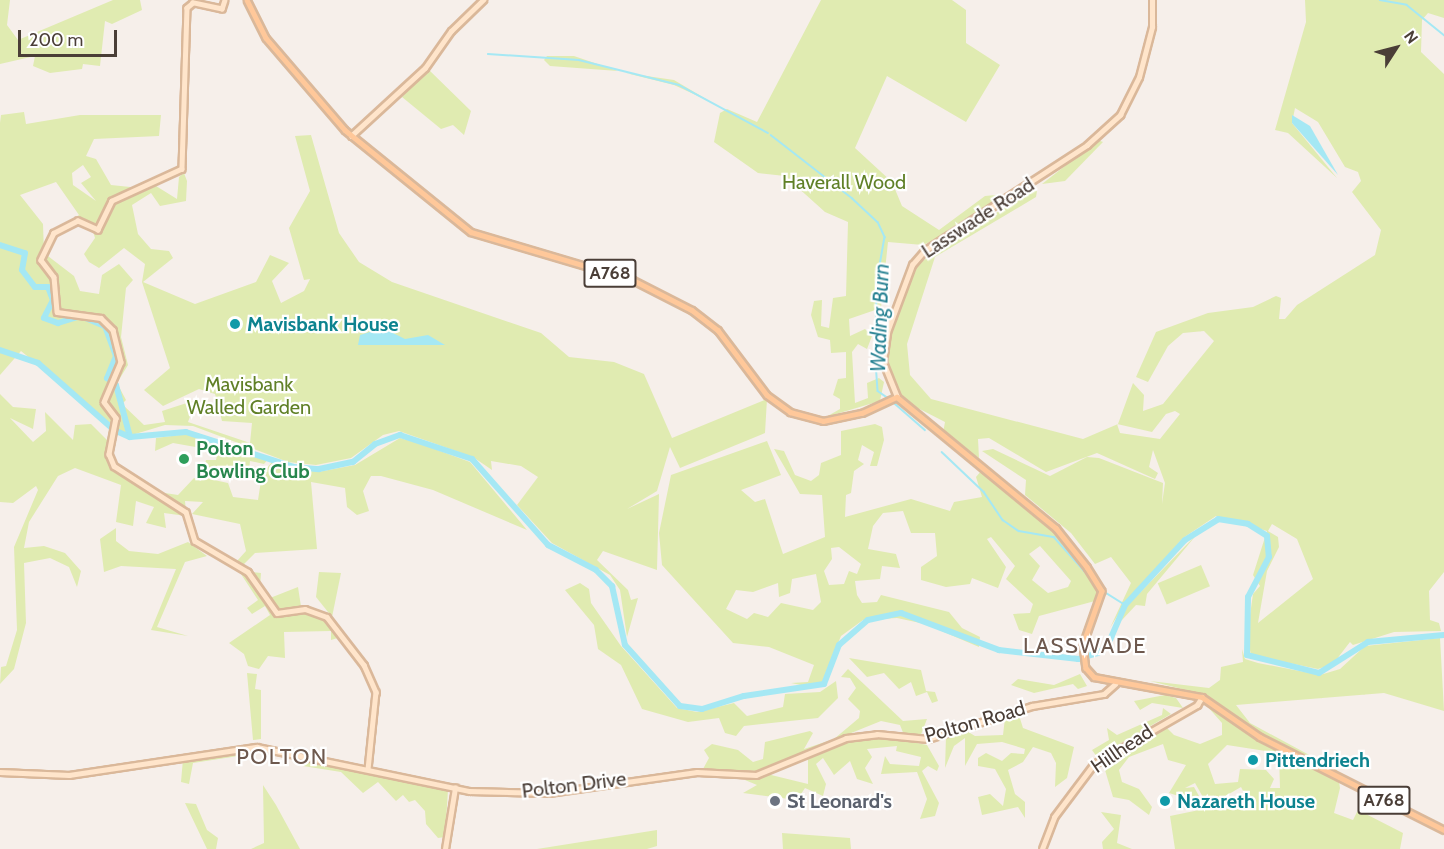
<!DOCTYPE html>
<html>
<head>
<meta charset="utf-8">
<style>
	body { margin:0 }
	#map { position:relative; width:1444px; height:849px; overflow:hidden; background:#f6efea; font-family:Cabin,sans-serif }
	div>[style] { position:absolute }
	.green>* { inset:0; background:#e0ebb1; transform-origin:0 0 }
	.water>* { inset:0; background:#a5e8f4 }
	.stream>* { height:1.5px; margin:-0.75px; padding:0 0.75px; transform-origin:0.75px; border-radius:0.75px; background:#a5e8f4 }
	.river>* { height:6px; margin:-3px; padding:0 3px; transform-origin:3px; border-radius:3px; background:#a5e8f4 }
	.roads { filter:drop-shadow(2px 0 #dab89a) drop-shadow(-2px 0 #dab89a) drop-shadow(0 2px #dab89a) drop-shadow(0 -2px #dab89a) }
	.secondary>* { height:4.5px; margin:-2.25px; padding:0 2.25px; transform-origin:2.25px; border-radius:2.25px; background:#ffe5cb }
	.primary>* { height:4.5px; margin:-2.25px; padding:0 2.25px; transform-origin:2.25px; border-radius:2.25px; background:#ffc89a }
	.dots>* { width:16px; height:16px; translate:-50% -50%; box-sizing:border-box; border:3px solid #fff; border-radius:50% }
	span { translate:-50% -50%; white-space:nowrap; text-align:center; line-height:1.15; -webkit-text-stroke:4.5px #fff; paint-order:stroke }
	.shield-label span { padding:2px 4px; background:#fff; border:2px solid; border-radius:4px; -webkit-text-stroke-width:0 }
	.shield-label { font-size:18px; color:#4a3e37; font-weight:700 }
	.park-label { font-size:20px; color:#608027 }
	.street-label { font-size:20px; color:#4a3e37 }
	.culture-label { font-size:20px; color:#0d838f; font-weight:700 }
	.left { translate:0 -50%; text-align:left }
	.leisure-label { font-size:20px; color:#27864d; font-weight:700 }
	.worship-label { font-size:20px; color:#5b616d; font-weight:700 }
	.water-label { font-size:21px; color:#248091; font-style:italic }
	.quarter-label { font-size:22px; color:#6e594e; letter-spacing:1.5px }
	.north { position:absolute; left:1366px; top:18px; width:60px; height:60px; -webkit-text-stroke:4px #fff; paint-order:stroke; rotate:54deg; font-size:16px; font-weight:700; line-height:24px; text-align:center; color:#4a3e37 }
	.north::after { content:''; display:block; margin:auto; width:21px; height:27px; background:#4a3e37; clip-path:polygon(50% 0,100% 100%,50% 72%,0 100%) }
	.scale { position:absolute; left:18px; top:30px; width:99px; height:27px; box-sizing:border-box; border:3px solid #4a3e37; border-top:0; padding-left:8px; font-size:18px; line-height:21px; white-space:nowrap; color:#4a3e37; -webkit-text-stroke:4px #fff; paint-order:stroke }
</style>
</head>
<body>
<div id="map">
	<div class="green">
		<i style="clip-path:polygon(0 0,10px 0,7px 25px,18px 40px,113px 0,140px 0,142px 10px,112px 24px,105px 21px,100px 66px,83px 64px,82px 69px,50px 73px,33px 66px,35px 56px,0 64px)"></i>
		<i style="clip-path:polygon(821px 0,952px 0,966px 10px,966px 43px,1000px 65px,966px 122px,887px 76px,855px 148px,892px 182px,902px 206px,939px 230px,985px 196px,1007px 194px,962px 227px,923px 245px,888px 242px,881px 308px,849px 319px,850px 336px,865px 329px,872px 336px,867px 349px,858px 344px,852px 352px,855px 403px,868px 398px,867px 383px,879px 378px,884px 382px,880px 401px,826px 417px,840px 409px,840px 399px,833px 395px,838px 379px,846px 378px,846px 352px,831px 353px,830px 340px,818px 337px,811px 315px,814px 301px,822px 300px,821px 326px,829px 328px,833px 298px,846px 296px,848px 222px,825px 212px,785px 176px,758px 173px,714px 142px,720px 113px,727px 109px,757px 122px)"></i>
		<i style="clip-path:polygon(evenodd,1305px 0,1444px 0,1444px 18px,1428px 13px,1422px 20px,1421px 52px,1444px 74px,1444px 572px,1429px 591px,1430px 620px,1439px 623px,1441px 631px,1394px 632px,1353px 645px,1350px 642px,1333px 664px,1318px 669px,1251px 655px,1247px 636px,1253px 594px,1260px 586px,1253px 575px,1267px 531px,1216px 516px,1183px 538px,1127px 600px,1110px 628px,1131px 583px,1111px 557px,1095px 564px,1071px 533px,1025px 495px,1026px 480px,982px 451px,993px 449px,1050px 476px,1087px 457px,1099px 458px,1163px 483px,1162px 504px,1165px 483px,1153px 450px,1149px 467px,1158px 473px,1155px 479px,1097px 453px,1046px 472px,989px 438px,978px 439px,979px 458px,943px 433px,945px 422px,904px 401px,889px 380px,887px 363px,888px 338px,915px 266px,1030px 191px,1037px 191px,1036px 197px,935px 257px,907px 344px,910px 375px,931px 399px,1083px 439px,1118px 424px,1133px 383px,1144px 395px,1143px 411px,1163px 404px,1214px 341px,1204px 331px,1183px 333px,1168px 346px,1148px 382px,1136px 377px,1156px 332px,1208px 313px,1253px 307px,1276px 296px,1281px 298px,1279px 319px,1285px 319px,1297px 305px,1375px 255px,1381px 230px,1352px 192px,1361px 181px,1358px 172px,1345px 167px,1318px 122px,1295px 108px,1292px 123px,1337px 178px,1288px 133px,1275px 130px,1306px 22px,1305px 0,1175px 411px,1180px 414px,1160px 439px,1120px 433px,1117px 424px,1152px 432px,1166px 414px,1175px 411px,1305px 0,1272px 524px,1297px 539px,1313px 579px,1258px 623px,1267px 571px,1279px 547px,1278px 537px,1268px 531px,1272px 524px)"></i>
		<i style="clip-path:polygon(547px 56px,574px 56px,618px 71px,550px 66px,544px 60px)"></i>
		<i style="clip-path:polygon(428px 69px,471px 111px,464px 135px,453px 125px,441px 129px,402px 97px)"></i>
		<i style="clip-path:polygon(626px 73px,674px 80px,711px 102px,674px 85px)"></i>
		<i style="clip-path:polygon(evenodd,24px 112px,26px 124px,80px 115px,161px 115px,159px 136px,94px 139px,86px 156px,96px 159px,111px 185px,140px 188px,141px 193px,156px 186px,177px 199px,179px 177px,184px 173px,187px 181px,186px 201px,160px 206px,151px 193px,132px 205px,138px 234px,151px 249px,169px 251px,173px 258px,143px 282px,195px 304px,256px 282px,270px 255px,289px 263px,272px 281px,281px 303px,304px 291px,310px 279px,304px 280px,289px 228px,310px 191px,295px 136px,311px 135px,339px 233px,359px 262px,392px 282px,541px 333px,569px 357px,614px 362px,644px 374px,672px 438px,767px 399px,765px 433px,680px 468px,670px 447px,657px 491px,627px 509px,659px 494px,657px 570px,603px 551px,597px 560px,628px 590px,631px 600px,638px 598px,627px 637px,620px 590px,610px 575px,552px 543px,517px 505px,538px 477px,521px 466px,491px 461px,492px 470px,473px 457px,399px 431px,383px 435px,351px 458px,316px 465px,288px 462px,193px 426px,165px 425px,132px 435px,120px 431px,21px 351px,0 375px,0 123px,1px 115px,24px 112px,83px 165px,91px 177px,81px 183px,96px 201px,73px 185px,72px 173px,83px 165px,24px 112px,56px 182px,79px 215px,62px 225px,66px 231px,85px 221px,92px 228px,95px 238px,84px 254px,89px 262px,99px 268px,124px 248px,145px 264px,142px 282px,170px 368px,144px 390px,163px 406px,199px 389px,215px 394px,222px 421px,252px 423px,250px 443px,188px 422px,196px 400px,162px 411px,165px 422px,144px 425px,122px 404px,126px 400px,117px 383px,128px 365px,121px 337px,126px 288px,133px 280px,119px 264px,102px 275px,99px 294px,80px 291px,74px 276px,44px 253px,43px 224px,20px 195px,56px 182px)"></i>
		<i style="clip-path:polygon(1098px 140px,1103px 142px,1065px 181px,1042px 184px)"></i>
		<i style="clip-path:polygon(0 394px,13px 407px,36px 409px,33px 429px,10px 418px,33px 442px,46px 431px,45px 412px,73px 440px,75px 425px,91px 424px,109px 442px,111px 467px,186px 516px,164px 513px,166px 528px,146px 523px,154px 507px,136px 501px,133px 526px,116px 522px,121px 485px,75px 468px,58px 476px,29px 522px,24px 548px,44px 546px,65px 553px,81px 571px,77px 587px,69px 567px,50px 558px,24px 563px,26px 623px,14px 669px,0 684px,1px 667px,6px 666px,17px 630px,14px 547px,38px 490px,36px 486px,13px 503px,0 502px)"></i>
		<i style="clip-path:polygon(evenodd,875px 424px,882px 427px,884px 440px,877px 466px,870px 466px,874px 452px,862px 445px,858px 460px,864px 464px,854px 471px,851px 493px,846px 495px,845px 517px,911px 499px,950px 511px,954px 502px,982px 497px,976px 477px,981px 471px,1055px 530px,1099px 589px,1095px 601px,1039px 616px,1032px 634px,1019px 630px,1013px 614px,1030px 613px,1033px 604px,1006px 579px,1015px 566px,991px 537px,987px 539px,1006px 567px,998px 588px,972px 578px,970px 584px,946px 587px,921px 580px,921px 567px,937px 556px,935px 533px,911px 533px,903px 511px,883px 513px,873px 526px,868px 549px,896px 554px,900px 568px,882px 566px,880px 579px,855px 581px,857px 595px,862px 603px,877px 602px,881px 595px,949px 612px,962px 628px,980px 637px,979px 647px,925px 624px,897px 618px,863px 620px,841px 636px,822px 682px,811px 687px,791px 683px,808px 682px,814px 665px,769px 647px,733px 643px,662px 565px,659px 533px,671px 475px,767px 441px,781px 475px,741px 490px,755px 502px,765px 499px,783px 554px,825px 537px,822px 495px,800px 494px,774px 449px,784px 451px,795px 475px,811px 481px,819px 475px,821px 463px,841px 455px,841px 431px,875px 424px,1040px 546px,1071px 581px,1068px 587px,1048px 593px,1032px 580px,1040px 566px,1029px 554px,1040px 546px,875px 424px,839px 547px,861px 564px,857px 574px,849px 571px,844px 584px,829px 585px,824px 571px,832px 559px,831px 548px,839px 547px,875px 424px,816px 574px,821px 602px,813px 610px,781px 603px,768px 617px,754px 613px,747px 619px,726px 609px,736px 590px,753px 592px,778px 583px,779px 597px,790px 593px,792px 579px,816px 574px)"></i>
		<i style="clip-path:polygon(187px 434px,268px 459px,264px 464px,250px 461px,249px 471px,216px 474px,214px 480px,228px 483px,233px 497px,258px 500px,262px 474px,272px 462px,318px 472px,355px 465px,400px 438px,421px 444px,470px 462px,527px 530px,433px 490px,381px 476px,371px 476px,363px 491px,369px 511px,357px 515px,347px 507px,345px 488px,311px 482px,317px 549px,255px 553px,242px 566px,237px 561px,246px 551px,240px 524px,192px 514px,203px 502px,185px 501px,186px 511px,167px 499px,165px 493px,178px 495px,194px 478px,201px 481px,206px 460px,216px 460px,218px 451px,173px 443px,155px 451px,156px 438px)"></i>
		<i style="clip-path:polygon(116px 528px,116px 541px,129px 551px,158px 554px,188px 542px,207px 556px,185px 562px,157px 627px,188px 636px,151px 630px,176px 569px,121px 566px,104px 572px,100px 539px)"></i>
		<i style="clip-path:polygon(1198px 533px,1147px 594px,1145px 606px,1136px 605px,1121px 621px,1127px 606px)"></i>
		<i style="left:1201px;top:565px;width:23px;height:47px;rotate:67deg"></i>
		<i style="clip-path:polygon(239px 571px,261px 573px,260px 587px,270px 598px,298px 587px,302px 613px,329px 621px,341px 637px,331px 640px,331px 631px,284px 632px,285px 658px,268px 656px,259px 669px,248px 666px,244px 654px,229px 643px,270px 615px,265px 606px,252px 614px,247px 608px,258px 600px)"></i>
		<i style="clip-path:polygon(319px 572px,341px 573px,332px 617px,316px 597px)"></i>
		<i style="clip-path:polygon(580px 583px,589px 589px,591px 603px,621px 646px,677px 708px,697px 712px,734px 703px,747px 716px,783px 707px,785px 694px,820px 692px,836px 681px,838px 698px,818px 718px,744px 726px,736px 736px,725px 733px,719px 718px,688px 722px,642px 709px,621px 665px,598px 649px,594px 625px,565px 590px)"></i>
		<i style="clip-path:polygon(evenodd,1440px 638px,1444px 711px,1384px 693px,1236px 705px,1250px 723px,1337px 770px,1340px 788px,1334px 813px,1353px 820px,1358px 810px,1403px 833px,1400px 849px,1175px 849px,1170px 816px,1209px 808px,1195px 783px,1185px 788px,1194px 787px,1199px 796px,1195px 801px,1169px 793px,1186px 765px,1168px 760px,1163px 744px,1129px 757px,1119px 770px,1122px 782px,1139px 789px,1152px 807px,1149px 815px,1129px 800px,1113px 797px,1102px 760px,1170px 721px,1167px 728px,1174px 735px,1200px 744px,1222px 735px,1222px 723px,1207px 706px,1244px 727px,1206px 695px,1150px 681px,1209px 688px,1220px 680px,1221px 667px,1243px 662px,1242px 649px,1245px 659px,1258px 663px,1320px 675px,1340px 669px,1365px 646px,1440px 638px,1227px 745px,1279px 753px,1280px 788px,1270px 788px,1274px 779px,1266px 770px,1240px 769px,1238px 782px,1215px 784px,1208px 764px,1227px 745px,1440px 638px,1241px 787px,1250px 804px,1223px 810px,1222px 798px,1241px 787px)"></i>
		<i style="clip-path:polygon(849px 658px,921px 670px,926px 691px,935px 692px,938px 701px,932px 703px,927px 692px,916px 696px,911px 682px,899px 689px,884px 673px,867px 677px)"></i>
		<i style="clip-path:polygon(848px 669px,903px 721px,927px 719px,920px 737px,904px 735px,900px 725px,881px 721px,757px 771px,703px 769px,709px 758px,704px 750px,712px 744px,738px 750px,753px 762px,763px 759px,765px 742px,810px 731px,813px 733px,804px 749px,834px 739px,859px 718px,860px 711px,848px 699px,856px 688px,850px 678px,841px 677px)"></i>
		<i style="clip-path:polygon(247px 673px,257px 674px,255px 689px,261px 690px,261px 739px,253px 740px)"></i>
		<i style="clip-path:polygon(1080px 674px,1087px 686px,1078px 689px,1073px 684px,1034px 693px,1011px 685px,1018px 679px,1054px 685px)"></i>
		<i style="clip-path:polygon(1165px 695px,1176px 698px,1183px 708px,1152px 703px,1140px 710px,1134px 701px)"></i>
		<i style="clip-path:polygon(1163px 708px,1171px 714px,1097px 757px,1092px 750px,1109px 740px,1107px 728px,1117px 735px,1162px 715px)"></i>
		<i style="clip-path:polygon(1018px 712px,1023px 728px,1074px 747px,1067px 778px,1055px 787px,1056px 763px,1051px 753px,1033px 747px,1023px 762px,1008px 770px,1015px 794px,1025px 802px,1025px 818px,1018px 807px,982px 815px,978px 797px,990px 794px,1003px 806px,1006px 789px,995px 769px,978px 766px,978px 758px,986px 753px,1002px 761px,1011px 753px,1024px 754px,1025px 749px,1002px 742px,977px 744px,965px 766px,965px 738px,954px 746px,945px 768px,946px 736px,965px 730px,975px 736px,1003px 735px,1005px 718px)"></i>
		<i style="clip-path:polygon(882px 736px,927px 745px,939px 766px,937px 771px,928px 766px,922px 771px,939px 803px,935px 816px,920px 819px,927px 799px,917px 772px,881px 774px,885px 756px,890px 764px,919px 766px,921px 757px,896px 751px,897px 746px,867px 749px,872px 757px,865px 768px,873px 784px,857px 779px,850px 761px,834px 775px,823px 758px,816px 764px,826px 784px,823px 796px,805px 788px,797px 800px,743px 793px,757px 785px,745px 780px,767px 774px,808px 784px,808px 757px,843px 741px)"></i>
		<i style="clip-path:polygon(258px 753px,193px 763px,189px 784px,181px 782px,183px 759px)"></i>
		<i style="clip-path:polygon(304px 758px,448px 790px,445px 837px,438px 838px,426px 824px,425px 811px,415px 800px,409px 802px,403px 795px,396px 801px,378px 782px,363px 793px,341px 772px,303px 766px)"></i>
		<i style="clip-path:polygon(263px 785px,276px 805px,300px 849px,251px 849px,264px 843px)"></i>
		<i style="clip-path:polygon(185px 803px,196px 804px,207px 830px,218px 838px,216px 849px,207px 849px)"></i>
		<i style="clip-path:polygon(1101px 812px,1121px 815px,1117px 843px,1132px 849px,1103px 849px,1102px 842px,1114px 829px)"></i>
		<i style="clip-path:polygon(657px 830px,657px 846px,647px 849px,537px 849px)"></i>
		<i style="clip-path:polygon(782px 833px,850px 838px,851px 849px,783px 849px)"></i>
	</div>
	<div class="water">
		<i style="clip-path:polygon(1292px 115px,1310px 126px,1338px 175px,1292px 123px)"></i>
		<i style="clip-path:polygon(383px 328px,405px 339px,428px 335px,445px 345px,358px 345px,360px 335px)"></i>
	</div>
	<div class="stream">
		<i style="left:1380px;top:0;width:27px;rotate:10deg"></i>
		<i style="left:1407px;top:5px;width:48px;rotate:39deg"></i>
		<i style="left:488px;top:54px;width:91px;rotate:3.8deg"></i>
		<i style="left:579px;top:60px;width:103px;rotate:14deg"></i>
		<i style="left:679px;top:85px;width:101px;rotate:28.3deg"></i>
		<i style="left:771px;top:135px;width:103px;rotate:37.9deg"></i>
		<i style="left:852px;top:198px;width:35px;rotate:43deg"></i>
		<i style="left:878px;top:222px;width:17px;rotate:65deg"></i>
		<i style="left:885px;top:237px;width:47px;rotate:99.9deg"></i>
		<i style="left:877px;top:283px;width:79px;rotate:90.7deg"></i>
		<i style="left:876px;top:362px;width:29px;rotate:86deg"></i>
		<i style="left:878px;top:391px;width:12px;rotate:35deg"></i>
		<i style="left:892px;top:401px;width:44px;rotate:41.3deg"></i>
		<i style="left:942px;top:452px;width:58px;rotate:43.6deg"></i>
		<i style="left:984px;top:492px;width:34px;rotate:56deg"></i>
		<i style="left:1003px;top:520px;width:19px;rotate:35deg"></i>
		<i style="left:1019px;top:531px;width:36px;rotate:10deg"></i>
		<i style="left:1054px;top:537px;width:62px;rotate:48.3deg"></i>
		<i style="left:1103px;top:591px;width:26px;rotate:32deg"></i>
	</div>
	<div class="river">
		<i style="left:0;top:245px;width:26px;rotate:18deg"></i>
		<i style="left:25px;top:253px;width:17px;rotate:100deg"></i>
		<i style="left:22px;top:270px;width:21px;rotate:53deg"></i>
		<i style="left:35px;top:287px;width:13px"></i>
		<i style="left:48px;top:287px;width:14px;rotate:69deg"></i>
		<i style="left:53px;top:300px;width:20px;rotate:117deg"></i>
		<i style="left:44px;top:318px;width:15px;rotate:20deg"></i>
		<i style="left:58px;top:323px;width:24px;rotate:-17deg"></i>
		<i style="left:81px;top:316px;width:26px;rotate:23deg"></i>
		<i style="left:105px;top:326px;width:32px;rotate:70deg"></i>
		<i style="left:116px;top:356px;width:24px;rotate:112deg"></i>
		<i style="left:107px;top:378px;width:11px;rotate:38deg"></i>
		<i style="left:116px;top:385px;width:54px;rotate:74.9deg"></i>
		<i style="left:0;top:350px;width:40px;rotate:18.9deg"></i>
		<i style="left:38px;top:363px;width:101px;rotate:41.4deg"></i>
		<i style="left:114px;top:430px;width:17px;rotate:24deg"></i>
		<i style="left:130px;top:437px;width:56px;rotate:-5.1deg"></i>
		<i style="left:186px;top:432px;width:114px;rotate:18deg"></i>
		<i style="left:294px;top:467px;width:25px;rotate:5deg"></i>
		<i style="left:319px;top:469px;width:35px;rotate:-12deg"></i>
		<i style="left:353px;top:462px;width:28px;rotate:-39deg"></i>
		<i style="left:375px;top:444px;width:27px;rotate:-20deg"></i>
		<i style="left:400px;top:435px;width:76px;rotate:18.4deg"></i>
		<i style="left:472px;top:459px;width:115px;rotate:48.5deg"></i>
		<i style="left:548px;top:545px;width:54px;rotate:27.5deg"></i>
		<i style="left:596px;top:570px;width:23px;rotate:45deg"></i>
		<i style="left:612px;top:586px;width:60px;rotate:77.6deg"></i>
		<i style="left:625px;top:645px;width:82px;rotate:48deg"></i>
		<i style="left:680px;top:706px;width:22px;rotate:8deg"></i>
		<i style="left:702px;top:709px;width:44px;rotate:-17.2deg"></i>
		<i style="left:744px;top:696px;width:81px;rotate:-8.5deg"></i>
		<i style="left:824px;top:684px;width:42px;rotate:-69deg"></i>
		<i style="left:839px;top:645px;width:38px;rotate:-41deg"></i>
		<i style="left:868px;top:620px;width:34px;rotate:-12deg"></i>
		<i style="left:901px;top:613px;width:105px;rotate:20.7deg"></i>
		<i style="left:999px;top:650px;width:80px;rotate:6.5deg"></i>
		<i style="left:1078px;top:659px;width:21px;rotate:-17deg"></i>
		<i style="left:1098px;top:653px;width:11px;rotate:-34deg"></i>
		<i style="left:1107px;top:647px;width:46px;rotate:-66.8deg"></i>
		<i style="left:1125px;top:605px;width:88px;rotate:-47.3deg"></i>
		<i style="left:1185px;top:540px;width:39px;rotate:-32deg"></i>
		<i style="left:1218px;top:519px;width:30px;rotate:9deg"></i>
		<i style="left:1248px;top:524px;width:22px;rotate:32deg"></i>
		<i style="left:1267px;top:536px;width:21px;rotate:85deg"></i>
		<i style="left:1269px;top:557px;width:45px;rotate:117.7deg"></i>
		<i style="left:1248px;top:597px;width:58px;rotate:91deg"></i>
		<i style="left:1247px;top:655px;width:74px;rotate:14deg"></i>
		<i style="left:1319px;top:673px;width:58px;rotate:-32.3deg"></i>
		<i style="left:1368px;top:642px;width:76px;rotate:-5.3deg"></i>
	</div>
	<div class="roads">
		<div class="secondary">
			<i style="left:225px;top:0;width:9px;rotate:108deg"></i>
			<i style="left:222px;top:9px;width:30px;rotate:-168deg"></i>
			<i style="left:193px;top:3px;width:8px;rotate:140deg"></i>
			<i style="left:187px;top:8px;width:161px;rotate:91.8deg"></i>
			<i style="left:182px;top:169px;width:77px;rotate:155.4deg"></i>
			<i style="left:112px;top:201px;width:32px;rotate:116deg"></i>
			<i style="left:98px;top:230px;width:22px;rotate:-156deg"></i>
			<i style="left:78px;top:221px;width:27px;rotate:153deg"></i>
			<i style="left:54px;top:233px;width:30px;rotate:116deg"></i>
			<i style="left:41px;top:260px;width:21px;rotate:53deg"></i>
			<i style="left:54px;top:277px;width:35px;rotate:85deg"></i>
			<i style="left:57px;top:312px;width:44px;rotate:7.8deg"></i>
			<i style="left:101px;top:318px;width:17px;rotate:45deg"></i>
			<i style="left:113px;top:330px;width:33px;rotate:76deg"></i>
			<i style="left:121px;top:362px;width:43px;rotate:113deg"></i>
			<i style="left:104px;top:402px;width:20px;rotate:53deg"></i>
			<i style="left:116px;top:418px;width:37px;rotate:101deg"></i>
			<i style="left:109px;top:454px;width:13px;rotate:67deg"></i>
			<i style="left:114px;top:466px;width:85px;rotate:32.6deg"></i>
			<i style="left:186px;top:512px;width:30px;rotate:73deg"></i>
			<i style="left:195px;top:541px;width:61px;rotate:30.3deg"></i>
			<i style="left:248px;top:572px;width:50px;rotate:54.7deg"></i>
			<i style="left:277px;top:613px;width:28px;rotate:-8deg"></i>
			<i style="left:305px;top:609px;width:23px;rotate:20deg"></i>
			<i style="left:327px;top:617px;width:61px;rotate:52.4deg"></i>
			<i style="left:364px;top:665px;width:30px;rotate:66deg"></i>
			<i style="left:376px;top:692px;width:77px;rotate:95.9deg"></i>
			<i style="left:351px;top:136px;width:100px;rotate:-42.6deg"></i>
			<i style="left:425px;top:68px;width:45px;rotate:-54.9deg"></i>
			<i style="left:451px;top:31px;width:45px;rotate:-44.1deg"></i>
			<i style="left:897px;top:397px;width:38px;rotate:-112deg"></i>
			<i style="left:883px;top:362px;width:30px;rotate:-82deg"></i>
			<i style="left:887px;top:332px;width:72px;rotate:-69.5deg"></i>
			<i style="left:912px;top:265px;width:18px;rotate:-49deg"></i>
			<i style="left:924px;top:251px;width:194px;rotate:-33deg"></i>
			<i style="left:1087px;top:145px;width:45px;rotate:-42.3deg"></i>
			<i style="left:1120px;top:115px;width:42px;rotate:-63.4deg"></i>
			<i style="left:1139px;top:77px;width:52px;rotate:-75.4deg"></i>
			<i style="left:1152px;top:27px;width:27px;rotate:-90deg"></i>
			<i style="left:0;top:772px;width:69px;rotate:2.5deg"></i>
			<i style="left:69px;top:775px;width:190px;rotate:-8.5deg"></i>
			<i style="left:257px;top:747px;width:217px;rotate:11.7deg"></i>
			<i style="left:469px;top:791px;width:80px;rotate:1.4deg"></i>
			<i style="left:549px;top:793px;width:149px;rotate:-8.1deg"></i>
			<i style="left:697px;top:772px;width:59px;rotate:2.9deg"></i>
			<i style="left:756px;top:775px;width:97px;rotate:-22.3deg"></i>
			<i style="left:846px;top:738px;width:31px;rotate:-7deg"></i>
			<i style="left:877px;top:734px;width:51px;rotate:5.6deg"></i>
			<i style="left:928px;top:739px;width:109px;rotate:-17.6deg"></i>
			<i style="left:1032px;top:706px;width:73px;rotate:-9.5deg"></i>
			<i style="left:1104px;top:694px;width:15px;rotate:-42deg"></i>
			<i style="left:445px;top:849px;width:62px;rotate:-80.7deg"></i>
			<i style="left:1042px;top:849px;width:34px;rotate:-69deg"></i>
			<i style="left:1054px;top:817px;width:66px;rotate:-53deg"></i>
			<i style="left:1094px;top:764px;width:119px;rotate:-29.8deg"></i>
			<i style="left:1197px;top:705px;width:9px;rotate:-58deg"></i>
		</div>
		<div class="primary">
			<i style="left:247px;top:0;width:42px;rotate:63.4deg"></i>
			<i style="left:266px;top:38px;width:121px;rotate:49.3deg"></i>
			<i style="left:345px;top:130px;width:162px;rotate:39deg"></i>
			<i style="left:471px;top:232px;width:169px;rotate:16.5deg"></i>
			<i style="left:633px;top:280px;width:66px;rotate:27deg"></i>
			<i style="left:692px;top:310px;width:33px;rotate:38deg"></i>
			<i style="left:718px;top:330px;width:81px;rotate:53deg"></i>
			<i style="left:767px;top:395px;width:29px;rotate:36deg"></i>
			<i style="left:790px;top:412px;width:34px;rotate:15deg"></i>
			<i style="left:823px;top:421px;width:40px;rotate:-12deg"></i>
			<i style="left:862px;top:413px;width:38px;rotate:-25deg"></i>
			<i style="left:897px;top:397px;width:206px;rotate:39.5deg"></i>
			<i style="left:1056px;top:528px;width:50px;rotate:51.5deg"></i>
			<i style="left:1087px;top:567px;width:28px;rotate:58deg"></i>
			<i style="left:1102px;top:591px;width:57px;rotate:109.4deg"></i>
			<i style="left:1083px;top:645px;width:23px;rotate:83deg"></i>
			<i style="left:1086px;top:668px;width:12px;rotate:48deg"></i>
			<i style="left:1094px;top:677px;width:110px;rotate:10.5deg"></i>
			<i style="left:1202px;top:697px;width:70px;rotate:34.6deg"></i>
			<i style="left:1260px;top:737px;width:206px;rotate:26.8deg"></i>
		</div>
	</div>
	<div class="dots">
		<i style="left:235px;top:324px;background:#0f9aa8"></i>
		<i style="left:184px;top:459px;background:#2e9e5b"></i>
		<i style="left:1253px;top:760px;background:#0f9aa8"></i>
		<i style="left:775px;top:801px;background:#6b7280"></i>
		<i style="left:1165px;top:801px;background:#0f9aa8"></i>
	</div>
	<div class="shield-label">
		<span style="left:610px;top:273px">A768</span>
		<span style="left:1384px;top:800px">A768</span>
	</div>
	<div class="park-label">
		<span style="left:844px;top:182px">Haverall Wood</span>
		<span style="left:249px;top:396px">Mavisbank<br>Walled Garden</span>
	</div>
	<div class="street-label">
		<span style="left:978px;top:218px;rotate:-33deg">Lasswade Road</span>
		<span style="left:975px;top:722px;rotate:-16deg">Polton Road</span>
		<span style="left:1122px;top:749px;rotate:-34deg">Hillhead</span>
		<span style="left:574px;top:785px;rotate:-7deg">Polton Drive</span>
	</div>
	<div class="culture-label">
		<span class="left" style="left:247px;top:324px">Mavisbank House</span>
		<span class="left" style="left:1265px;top:760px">Pittendriech</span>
		<span class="left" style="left:1177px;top:801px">Nazareth House</span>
	</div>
	<div class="leisure-label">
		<span class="left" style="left:196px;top:460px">Polton<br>Bowling Club</span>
	</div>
	<div class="worship-label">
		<span class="left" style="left:787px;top:801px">St Leonard's</span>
	</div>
	<div class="water-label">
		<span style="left:880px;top:318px;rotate:-88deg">Wading Burn</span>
	</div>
	<div class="quarter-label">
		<span style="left:1085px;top:646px">LASSWADE</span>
		<span style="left:282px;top:757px">POLTON</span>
	</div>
	<div class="north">N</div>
	<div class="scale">200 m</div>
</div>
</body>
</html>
